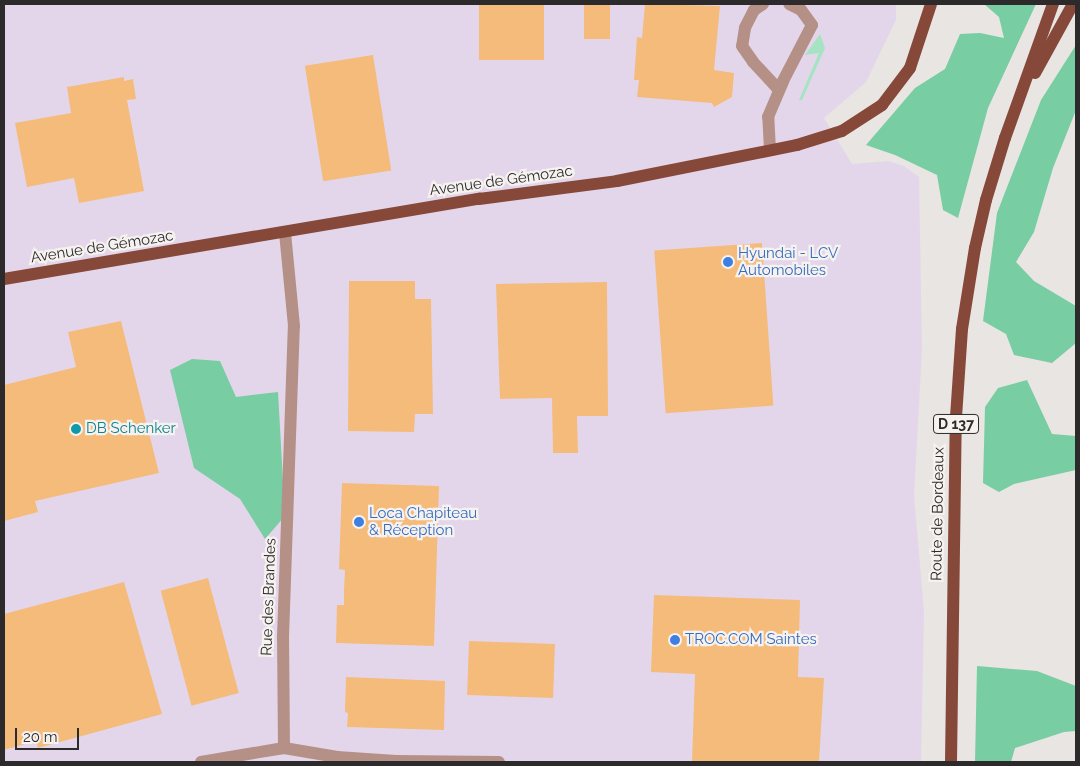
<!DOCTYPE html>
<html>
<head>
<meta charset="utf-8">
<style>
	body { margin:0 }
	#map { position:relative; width:1080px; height:766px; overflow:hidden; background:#e8e5e3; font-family:Raleway,sans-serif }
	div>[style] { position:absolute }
	.industrial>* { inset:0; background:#e4d6ea }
	.green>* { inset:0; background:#a5e3c2 }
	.forest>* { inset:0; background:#78cda2 }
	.building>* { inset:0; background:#f4bb7b; transform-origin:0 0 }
	.minor>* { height:12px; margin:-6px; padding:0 6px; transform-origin:6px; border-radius:6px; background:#b59087 }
	.major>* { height:12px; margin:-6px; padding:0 6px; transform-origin:6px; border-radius:6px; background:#864839 }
	.dots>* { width:14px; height:14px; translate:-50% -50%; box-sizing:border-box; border:2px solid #f6f2f0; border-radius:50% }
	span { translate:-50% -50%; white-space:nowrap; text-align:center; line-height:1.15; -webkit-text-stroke:4.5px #f6f2f0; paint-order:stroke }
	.shield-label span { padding:1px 4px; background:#f6f2f0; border:1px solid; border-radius:4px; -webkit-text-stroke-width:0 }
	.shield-label { font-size:14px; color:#2c2a2a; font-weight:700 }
	.street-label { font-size:15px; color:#2c2a2a }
	.shop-label { font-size:15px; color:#366cbe }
	.left { translate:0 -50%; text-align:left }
	.culture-label { font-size:15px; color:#0d838f }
	.frame { position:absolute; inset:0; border:5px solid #2c2a2a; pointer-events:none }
	.scale { position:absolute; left:15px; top:728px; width:64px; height:22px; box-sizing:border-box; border:2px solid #2c2a2a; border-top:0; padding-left:6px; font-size:15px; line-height:18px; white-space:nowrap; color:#2c2a2a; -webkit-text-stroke:4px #f6f2f0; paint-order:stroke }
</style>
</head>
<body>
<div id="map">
	<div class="industrial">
		<i style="clip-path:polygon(4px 4px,896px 4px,896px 20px,866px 82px,824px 118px,852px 164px,888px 161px,904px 166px,919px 177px,922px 349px,914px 495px,924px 612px,921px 762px,4px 762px)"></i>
	</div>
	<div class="green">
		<i style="clip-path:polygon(820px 34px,825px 48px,802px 100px,799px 100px,819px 53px,805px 55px)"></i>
	</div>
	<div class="forest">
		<i style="clip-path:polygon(984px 4px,1036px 4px,988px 108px,958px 218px,943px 210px,937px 175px,895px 155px,866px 145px,915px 88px,945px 69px,960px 34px,980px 33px,1004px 38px,999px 17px)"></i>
		<i style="clip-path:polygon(1076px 45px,1076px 110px,1053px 168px,1034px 232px,1016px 262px,1034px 281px,1076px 306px,1076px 343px,1052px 363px,1014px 355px,1006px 334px,983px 321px,997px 213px,1041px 100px)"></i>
		<i style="clip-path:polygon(192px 359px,220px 361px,236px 397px,278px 392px,285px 516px,265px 539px,240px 499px,194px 468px,170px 370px)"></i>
		<i style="clip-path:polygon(1027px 380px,1052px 434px,1076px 436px,1076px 470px,1014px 484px,999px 492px,983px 483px,985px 407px,998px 388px)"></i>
		<i style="clip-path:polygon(977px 666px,1037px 671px,1076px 686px,1076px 731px,1064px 732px,1015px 748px,1011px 762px,975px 762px)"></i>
	</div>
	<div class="building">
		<i style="left:479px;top:4px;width:65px;height:56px"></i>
		<i style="left:584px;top:4px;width:26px;height:35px"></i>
		<i style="clip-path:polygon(645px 4px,720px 6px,714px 70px,734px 73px,732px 97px,714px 107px,712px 103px,637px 97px,639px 80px,634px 80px,637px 37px,642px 38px)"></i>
		<i style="left:373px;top:55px;width:117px;height:69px;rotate:81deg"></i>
		<i style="clip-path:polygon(124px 77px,124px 81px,133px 79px,136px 99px,127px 100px,144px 191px,79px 203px,74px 178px,27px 187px,15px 123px,71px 113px,67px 87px)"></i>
		<i style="left:762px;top:243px;width:163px;height:108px;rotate:86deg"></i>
		<i style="clip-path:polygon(349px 281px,415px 281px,415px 299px,431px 299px,433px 414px,415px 414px,414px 432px,348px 431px)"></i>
		<i style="clip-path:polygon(607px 282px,608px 416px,577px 416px,578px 453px,553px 453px,552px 398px,500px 399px,496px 284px)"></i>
		<i style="clip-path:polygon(121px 321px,159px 473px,35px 501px,38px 512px,4px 521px,4px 385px,76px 367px,68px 332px)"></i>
		<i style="clip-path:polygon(342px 483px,439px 486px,434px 646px,336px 643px,337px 605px,344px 605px,344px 590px,345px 570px,339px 569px)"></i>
		<i style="left:208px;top:578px;width:119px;height:49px;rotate:75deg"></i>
		<i style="clip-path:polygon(124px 582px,162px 714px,38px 748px,36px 741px,4px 750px,4px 614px)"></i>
		<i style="clip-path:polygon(654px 595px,800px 600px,798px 677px,824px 678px,819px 762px,692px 762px,695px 674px,651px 672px)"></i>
		<i style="left:469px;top:641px;width:86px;height:54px;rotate:2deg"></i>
		<i style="clip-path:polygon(346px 677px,445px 681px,444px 730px,347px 727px,348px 713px,345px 712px)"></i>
	</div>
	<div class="minor">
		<i style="left:763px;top:4px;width:11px;rotate:146deg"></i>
		<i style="left:754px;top:10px;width:20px;rotate:117deg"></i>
		<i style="left:745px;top:28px;width:18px;rotate:99deg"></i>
		<i style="left:742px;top:46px;width:19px;rotate:55deg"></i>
		<i style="left:753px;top:62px;width:38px;rotate:47deg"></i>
		<i style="left:770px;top:150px;width:33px;rotate:-93deg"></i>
		<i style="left:768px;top:117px;width:39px;rotate:-67deg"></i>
		<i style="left:783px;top:81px;width:63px;rotate:-62.6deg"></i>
		<i style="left:812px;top:25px;width:19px;rotate:-126deg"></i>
		<i style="left:801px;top:10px;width:13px;rotate:-153deg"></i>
		<i style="left:284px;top:748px;width:111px;rotate:-90.5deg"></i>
		<i style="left:283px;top:637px;width:311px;rotate:-88deg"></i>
		<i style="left:294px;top:326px;width:94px;rotate:-95.5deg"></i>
		<i style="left:201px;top:762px;width:84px;rotate:-9.6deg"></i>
		<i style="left:284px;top:748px;width:54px;rotate:9.6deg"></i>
		<i style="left:337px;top:757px;width:59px;rotate:3.9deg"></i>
		<i style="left:396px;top:761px;width:103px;rotate:0.6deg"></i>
	</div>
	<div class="major">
		<i style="left:1035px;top:73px;width:79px;rotate:-61.2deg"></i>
		<i style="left:4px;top:279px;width:482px;rotate:-9.6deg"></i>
		<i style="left:479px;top:199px;width:139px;rotate:-7.4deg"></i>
		<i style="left:617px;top:181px;width:184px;rotate:-11.3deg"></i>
		<i style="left:797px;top:145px;width:47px;rotate:-17.3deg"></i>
		<i style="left:842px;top:131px;width:48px;rotate:-33deg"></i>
		<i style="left:882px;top:105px;width:46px;rotate:-52.9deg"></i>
		<i style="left:910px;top:68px;width:67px;rotate:-71.8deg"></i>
		<i style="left:951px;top:762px;width:345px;rotate:-89.2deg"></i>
		<i style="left:956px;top:417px;width:88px;rotate:-86.1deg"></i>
		<i style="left:962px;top:329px;width:82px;rotate:-80.9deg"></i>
		<i style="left:975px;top:248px;width:49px;rotate:-77.1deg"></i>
		<i style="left:986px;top:200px;width:65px;rotate:-73deg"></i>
		<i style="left:1005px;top:138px;width:142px;rotate:-70.3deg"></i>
	</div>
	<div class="dots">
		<i style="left:728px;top:262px;background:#3f7fe0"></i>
		<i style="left:76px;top:429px;background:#0f9aa8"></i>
		<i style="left:359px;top:522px;background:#3f7fe0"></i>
		<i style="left:675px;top:640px;background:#3f7fe0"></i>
	</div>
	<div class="shield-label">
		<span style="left:956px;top:424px">D 137</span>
	</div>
	<div class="street-label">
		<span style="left:501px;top:181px;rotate:-8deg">Avenue de Gémozac</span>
		<span style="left:102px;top:247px;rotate:-9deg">Avenue de Gémozac</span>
		<span style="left:938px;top:514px;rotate:-89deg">Route de Bordeaux</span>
		<span style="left:269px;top:597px;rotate:-88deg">Rue des Brandes</span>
	</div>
	<div class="shop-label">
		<span class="left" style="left:738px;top:262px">Hyundai - LCV<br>Automobiles</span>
		<span class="left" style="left:369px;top:522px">Loca Chapiteau<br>&amp; Réception</span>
		<span class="left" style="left:685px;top:640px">TROC.COM Saintes</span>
	</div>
	<div class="culture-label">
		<span class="left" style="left:86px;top:429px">DB Schenker</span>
	</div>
	<div class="frame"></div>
	<div class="scale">20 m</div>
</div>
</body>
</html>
